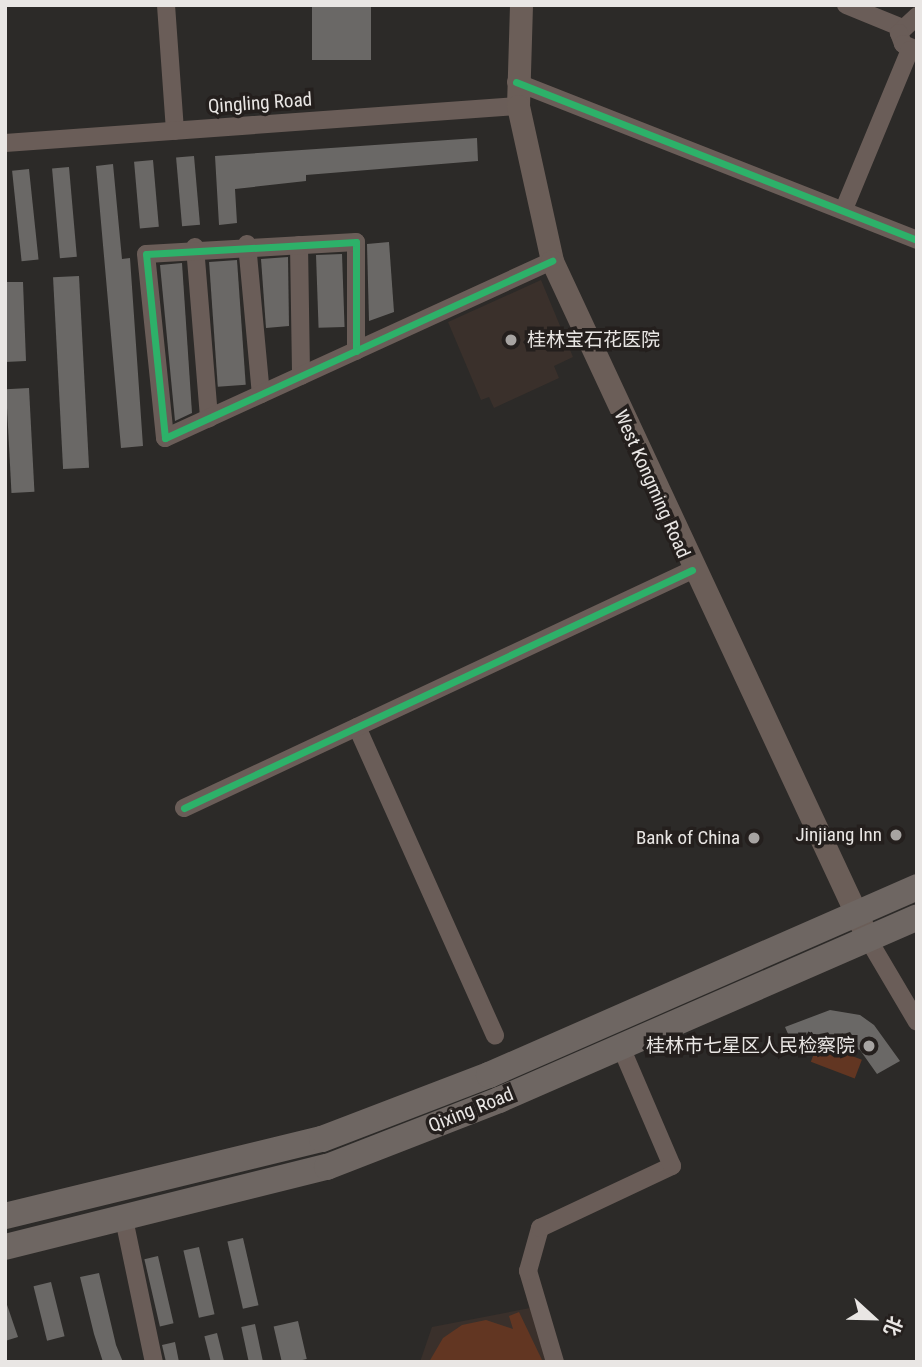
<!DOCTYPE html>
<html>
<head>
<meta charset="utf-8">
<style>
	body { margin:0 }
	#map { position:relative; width:922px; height:1367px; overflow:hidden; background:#2c2a28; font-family:"Roboto Condensed","Noto Sans SC",sans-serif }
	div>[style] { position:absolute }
	.built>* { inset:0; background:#3a302b }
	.green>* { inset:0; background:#623622; transform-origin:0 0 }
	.building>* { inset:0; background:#6a6866; transform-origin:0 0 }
	.minor>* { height:18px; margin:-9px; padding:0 9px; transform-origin:9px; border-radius:9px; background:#6a5d58 }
	.major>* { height:23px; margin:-11.5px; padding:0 11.5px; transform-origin:11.5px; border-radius:11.5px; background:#6b5e58 }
	.highway>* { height:26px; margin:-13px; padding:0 13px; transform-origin:13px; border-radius:13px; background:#6e6662 }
	.cycleway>* { height:7px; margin:-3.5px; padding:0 3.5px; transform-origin:3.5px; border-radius:3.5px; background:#2db169 }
	.dots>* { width:19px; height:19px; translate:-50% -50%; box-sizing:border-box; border:4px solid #241f1d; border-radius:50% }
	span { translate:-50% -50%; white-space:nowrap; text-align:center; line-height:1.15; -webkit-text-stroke:7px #241f1d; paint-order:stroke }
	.street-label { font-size:19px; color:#e9e6e4 }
	.poi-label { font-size:19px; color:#e9e6e4 }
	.left { translate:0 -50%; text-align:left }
	.right { translate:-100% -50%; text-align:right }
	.frame { position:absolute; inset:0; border:7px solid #e9e6e4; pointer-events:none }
	.north { position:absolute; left:838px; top:1283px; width:70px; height:70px; -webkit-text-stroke:5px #241f1d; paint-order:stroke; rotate:112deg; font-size:19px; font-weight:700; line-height:28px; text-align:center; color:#e9e6e4 }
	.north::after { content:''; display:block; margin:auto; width:24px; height:32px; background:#e9e6e4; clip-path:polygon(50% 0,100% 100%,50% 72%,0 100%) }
</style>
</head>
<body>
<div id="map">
	<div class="built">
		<i style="clip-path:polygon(541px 280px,573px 357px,554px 366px,559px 378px,494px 408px,489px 397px,481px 400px,448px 322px)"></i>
		<i style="clip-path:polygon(530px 1308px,552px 1362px,420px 1362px,432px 1327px)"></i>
	</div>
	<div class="green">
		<i style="left:818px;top:1043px;width:47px;height:20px;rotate:21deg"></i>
		<i style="clip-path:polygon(519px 1312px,543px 1362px,429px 1362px,443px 1338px,462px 1325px,486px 1320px,513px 1329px,509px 1316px)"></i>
	</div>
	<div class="building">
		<i style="left:312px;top:5px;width:59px;height:55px"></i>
		<i style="clip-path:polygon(477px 138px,478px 161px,306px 175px,306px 181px,235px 189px,237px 223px,219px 225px,215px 156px)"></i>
		<i style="left:194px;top:156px;width:69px;height:18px;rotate:85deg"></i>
		<i style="left:153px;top:160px;width:67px;height:19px;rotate:85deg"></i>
		<i style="clip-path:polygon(113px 164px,122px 259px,130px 258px,143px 446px,121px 448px,96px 166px)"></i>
		<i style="left:69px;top:167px;width:90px;height:17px;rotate:85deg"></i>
		<i style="left:29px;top:169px;width:91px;height:17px;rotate:84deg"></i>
		<i style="clip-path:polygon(389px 242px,394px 312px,369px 321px,367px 244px)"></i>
		<i style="left:342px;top:254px;width:73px;height:26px;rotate:88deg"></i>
		<i style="clip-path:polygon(288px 257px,289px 326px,266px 328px,261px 259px)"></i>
		<i style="left:237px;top:260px;width:125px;height:28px;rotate:86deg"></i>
		<i style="clip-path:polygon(182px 263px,192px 413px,175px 421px,160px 265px)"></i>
		<i style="left:79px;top:276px;width:192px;height:26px;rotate:87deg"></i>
		<i style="clip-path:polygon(5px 282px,23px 282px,26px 361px,5px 362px)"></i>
		<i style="left:29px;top:388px;width:104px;height:23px;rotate:87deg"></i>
		<i style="clip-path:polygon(830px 1010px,860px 1015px,874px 1025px,900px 1061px,877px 1074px,860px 1050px,825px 1037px,795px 1050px,785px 1027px)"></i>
		<i style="left:243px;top:1238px;width:69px;height:16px;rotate:77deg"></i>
		<i style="left:199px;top:1247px;width:69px;height:16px;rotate:77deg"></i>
		<i style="left:158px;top:1256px;width:69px;height:14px;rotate:77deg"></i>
		<i style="clip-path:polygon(99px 1273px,116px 1345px,123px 1362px,103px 1362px,94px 1334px,80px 1277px)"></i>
		<i style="left:51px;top:1282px;width:56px;height:18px;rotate:76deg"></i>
		<i style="clip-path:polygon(5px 1299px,18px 1337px,5px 1341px)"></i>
		<i style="left:298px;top:1321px;width:39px;height:25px;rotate:77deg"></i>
		<i style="left:255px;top:1324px;width:39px;height:14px;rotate:78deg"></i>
		<i style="left:217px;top:1333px;width:30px;height:13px;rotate:76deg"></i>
		<i style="clip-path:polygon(175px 1342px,179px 1362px,166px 1362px,162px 1345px)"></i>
	</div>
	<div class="minor">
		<i style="left:166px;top:5px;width:126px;rotate:85.9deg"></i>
		<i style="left:846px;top:5px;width:58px;rotate:22.2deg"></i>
		<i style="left:917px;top:16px;width:25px;rotate:137deg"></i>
		<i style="left:899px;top:33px;width:12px;rotate:70deg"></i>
		<i style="left:903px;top:44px;width:15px;rotate:23deg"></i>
		<i style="left:516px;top:82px;width:431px;rotate:21.5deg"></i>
		<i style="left:5px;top:143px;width:514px;rotate:-4.13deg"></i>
		<i style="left:844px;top:209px;width:172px;rotate:-67.5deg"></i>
		<i style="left:247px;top:244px;width:151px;rotate:84.7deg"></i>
		<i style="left:299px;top:245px;width:131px;rotate:89.1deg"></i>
		<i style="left:195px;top:247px;width:172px;rotate:85.3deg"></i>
		<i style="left:356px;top:351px;width:109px;rotate:-90deg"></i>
		<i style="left:356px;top:242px;width:210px;rotate:176.7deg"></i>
		<i style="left:146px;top:254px;width:185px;rotate:84.1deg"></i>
		<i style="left:165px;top:438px;width:426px;rotate:-24.6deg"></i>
		<i style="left:357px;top:727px;width:338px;rotate:65.9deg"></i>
		<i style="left:184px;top:808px;width:561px;rotate:-25.1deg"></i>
		<i style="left:868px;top:939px;width:96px;rotate:59.4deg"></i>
		<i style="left:124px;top:1219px;width:146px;rotate:78.2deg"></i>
		<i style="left:555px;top:1362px;width:95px;rotate:-106.5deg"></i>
		<i style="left:528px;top:1271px;width:45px;rotate:-74.4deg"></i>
		<i style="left:540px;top:1228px;width:146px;rotate:-25.2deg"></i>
		<i style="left:672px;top:1166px;width:129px;rotate:-113.2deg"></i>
	</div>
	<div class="major">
		<i style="left:521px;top:5px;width:101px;rotate:91.7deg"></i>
		<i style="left:518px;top:106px;width:159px;rotate:77.6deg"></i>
		<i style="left:552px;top:261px;width:748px;rotate:65.01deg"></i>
	</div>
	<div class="highway">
		<i style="left:5px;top:1216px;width:326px;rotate:-13.7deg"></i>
		<i style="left:322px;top:1139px;width:179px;rotate:-21deg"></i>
		<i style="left:489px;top:1075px;width:467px;rotate:-23.7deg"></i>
		<i style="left:5px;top:1247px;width:332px;rotate:-14deg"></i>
		<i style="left:327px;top:1167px;width:185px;rotate:-21.3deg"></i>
		<i style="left:499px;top:1100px;width:456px;rotate:-23.6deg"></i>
	</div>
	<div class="cycleway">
		<i style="left:516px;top:82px;width:431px;rotate:21.5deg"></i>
		<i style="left:356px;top:351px;width:109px;rotate:-90deg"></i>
		<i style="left:356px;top:242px;width:210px;rotate:176.7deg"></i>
		<i style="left:146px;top:254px;width:185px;rotate:84.1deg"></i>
		<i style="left:165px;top:438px;width:426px;rotate:-24.6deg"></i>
		<i style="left:184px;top:808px;width:561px;rotate:-25.1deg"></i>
	</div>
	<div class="dots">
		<i style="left:511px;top:340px;background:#a7a4a2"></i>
		<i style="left:896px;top:835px;background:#a7a4a2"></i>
		<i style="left:754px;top:838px;background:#a7a4a2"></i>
		<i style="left:869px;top:1046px;background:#a7a4a2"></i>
	</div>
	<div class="street-label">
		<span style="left:260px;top:103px;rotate:-4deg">Qingling Road</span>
		<span style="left:652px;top:484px;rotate:66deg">West Kongming Road</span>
		<span style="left:471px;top:1110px;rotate:-22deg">Qixing Road</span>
	</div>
	<div class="poi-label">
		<span class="left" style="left:527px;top:340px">桂林宝石花医院</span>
		<span class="right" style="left:882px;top:835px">Jinjiang Inn</span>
		<span class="right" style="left:740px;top:838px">Bank of China</span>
		<span class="right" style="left:855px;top:1046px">桂林市七星区人民检察院</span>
	</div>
	<div class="frame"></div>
	<div class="north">北</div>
</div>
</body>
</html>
